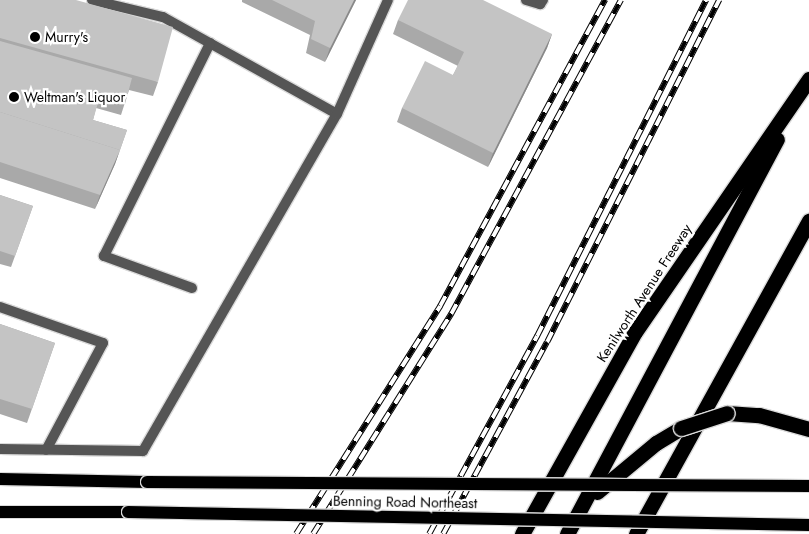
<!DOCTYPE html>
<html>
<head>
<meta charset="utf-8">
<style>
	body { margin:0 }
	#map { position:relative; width:809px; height:534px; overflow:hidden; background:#fff; font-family:Jost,sans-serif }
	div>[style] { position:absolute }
	.roads { filter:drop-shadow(1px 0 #dbdbdb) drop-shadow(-1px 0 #dbdbdb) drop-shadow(0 1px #dbdbdb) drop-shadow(0 -1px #dbdbdb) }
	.service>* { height:10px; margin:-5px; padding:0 5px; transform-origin:5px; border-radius:5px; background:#555 }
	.primary>* { height:12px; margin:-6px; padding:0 6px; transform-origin:6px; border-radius:6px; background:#000 }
	.motorway>* { height:15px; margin:-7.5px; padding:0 7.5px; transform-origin:7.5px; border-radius:7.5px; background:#000 }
	.rail>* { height:5.5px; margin-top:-2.75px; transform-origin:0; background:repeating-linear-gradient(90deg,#fff 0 11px,#000 0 22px); box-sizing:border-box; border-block:1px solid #000 }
	.bridges { filter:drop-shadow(1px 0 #dbdbdb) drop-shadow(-1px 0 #dbdbdb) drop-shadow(0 1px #dbdbdb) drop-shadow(0 -1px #dbdbdb) }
	.primary-bridge>* { height:12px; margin:-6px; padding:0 6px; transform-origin:6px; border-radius:6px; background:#000 }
	.motorway-bridge>* { height:15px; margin:-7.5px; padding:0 7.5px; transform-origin:7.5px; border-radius:7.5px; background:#000 }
	.wall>* { inset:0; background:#a9a9a9 }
	.shaded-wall>* { inset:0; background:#898989 }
	.building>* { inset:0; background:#c4c4c4 }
	.dots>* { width:14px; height:14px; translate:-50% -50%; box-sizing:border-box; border:2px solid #fff; border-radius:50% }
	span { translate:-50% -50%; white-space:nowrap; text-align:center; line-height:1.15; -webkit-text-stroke:4.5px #fff; paint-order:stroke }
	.poi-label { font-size:14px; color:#000 }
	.left { translate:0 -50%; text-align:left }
	.street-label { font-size:14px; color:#000 }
</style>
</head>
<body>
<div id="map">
	<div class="roads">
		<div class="service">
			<i style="left:92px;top:0;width:73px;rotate:13.5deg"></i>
			<i style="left:163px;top:17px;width:199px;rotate:29.1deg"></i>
			<i style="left:526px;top:0;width:15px;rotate:16deg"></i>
			<i style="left:540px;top:4px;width:5px;rotate:-53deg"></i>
			<i style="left:192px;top:288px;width:94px;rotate:-160deg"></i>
			<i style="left:104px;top:256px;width:238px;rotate:-63.5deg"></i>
			<i style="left:0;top:307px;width:109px;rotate:19.3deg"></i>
			<i style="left:103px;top:343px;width:121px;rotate:118deg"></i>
			<i style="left:0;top:449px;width:143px;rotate:0.8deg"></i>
			<i style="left:143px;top:451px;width:389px;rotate:-60.1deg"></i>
			<i style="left:337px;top:114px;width:125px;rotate:-65.9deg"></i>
		</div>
		<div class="primary">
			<i style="left:0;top:479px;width:147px;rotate:1.2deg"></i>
			<i style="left:0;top:512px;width:128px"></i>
		</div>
		<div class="motorway">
			<i style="left:727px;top:413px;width:32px;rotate:4deg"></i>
			<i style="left:759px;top:415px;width:52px;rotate:15.6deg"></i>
			<i style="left:597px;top:492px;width:77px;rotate:-39.7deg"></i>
			<i style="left:656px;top:443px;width:29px;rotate:-31deg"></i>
			<i style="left:522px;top:534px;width:231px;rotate:-60.8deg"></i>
			<i style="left:635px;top:332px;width:307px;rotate:-55.5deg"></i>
			<i style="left:567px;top:534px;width:447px;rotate:-62deg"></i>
			<i style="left:636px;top:534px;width:358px;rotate:-61.1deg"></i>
		</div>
	</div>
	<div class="rail">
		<i style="left:296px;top:534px;width:270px;rotate:-57.7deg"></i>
		<i style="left:440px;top:306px;width:348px;rotate:-61.7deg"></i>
		<i style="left:313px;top:534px;width:260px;rotate:-57.9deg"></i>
		<i style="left:451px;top:314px;width:357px;rotate:-61.6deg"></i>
		<i style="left:429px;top:534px;width:226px;rotate:-61.4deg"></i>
		<i style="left:537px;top:336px;width:376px;rotate:-63.3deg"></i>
		<i style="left:443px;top:534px;width:218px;rotate:-61.6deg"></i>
		<i style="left:547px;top:342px;width:383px;rotate:-63.3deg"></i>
	</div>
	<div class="bridges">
		<div class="primary-bridge">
			<i style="left:147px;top:482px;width:662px;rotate:0.35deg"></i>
			<i style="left:128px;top:512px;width:681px;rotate:1.09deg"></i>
		</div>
		<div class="motorway-bridge">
			<i style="left:681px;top:428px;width:48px;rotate:-18.1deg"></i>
		</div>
	</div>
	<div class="wall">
		<i style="clip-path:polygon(0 0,158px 82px,153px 96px,129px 90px,121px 115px,96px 108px,93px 120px,127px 130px,115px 164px,95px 209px,0 178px)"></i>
		<i style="clip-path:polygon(242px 0,356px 0,325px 62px,306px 53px,310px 35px,242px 2px)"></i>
		<i style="clip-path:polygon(398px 20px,552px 34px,547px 48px,488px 167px,397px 122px,402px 108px,453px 75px,458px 66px,393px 34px)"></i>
		<i style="clip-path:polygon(0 195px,33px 206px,11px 267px,0 264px)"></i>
		<i style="clip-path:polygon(0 324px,55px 343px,27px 423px,0 414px)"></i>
	</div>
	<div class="shaded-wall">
		<i style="clip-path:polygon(354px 0,356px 0,325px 62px,330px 48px)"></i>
		<i style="clip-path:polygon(552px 34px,547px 48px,488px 167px,493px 153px)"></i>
		<i style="clip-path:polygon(120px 150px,115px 164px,95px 209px,100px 195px)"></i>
	</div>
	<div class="building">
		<i style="clip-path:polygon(0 0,76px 0,173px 27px,158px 82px,0 38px)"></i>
		<i style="clip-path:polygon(272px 0,354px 0,330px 48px,311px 39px,315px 21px)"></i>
		<i style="clip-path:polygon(408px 0,483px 0,552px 34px,493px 153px,402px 108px,425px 61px,453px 75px,464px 52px,398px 20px)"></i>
		<i style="clip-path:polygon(0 41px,132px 78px,125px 104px,100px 96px,93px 120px,127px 130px,120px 150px,0 112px)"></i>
		<i style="clip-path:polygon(0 112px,120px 150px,100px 195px,0 162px)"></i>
		<i style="clip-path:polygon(0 195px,33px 206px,15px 256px,0 251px)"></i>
		<i style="clip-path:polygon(0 324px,55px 343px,32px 409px,0 399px)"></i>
	</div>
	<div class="dots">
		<i style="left:35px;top:37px;background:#000"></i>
		<i style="left:14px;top:97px;background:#000"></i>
	</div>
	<div class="poi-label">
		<span class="left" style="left:45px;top:37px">Murry's</span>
		<span class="left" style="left:24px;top:97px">Weltman's Liquor</span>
	</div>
	<div class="street-label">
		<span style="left:644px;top:293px;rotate:-57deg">Kenilworth Avenue Freeway</span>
		<span style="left:405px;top:502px;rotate:1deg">Benning Road Northeast</span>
	</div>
</div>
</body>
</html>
